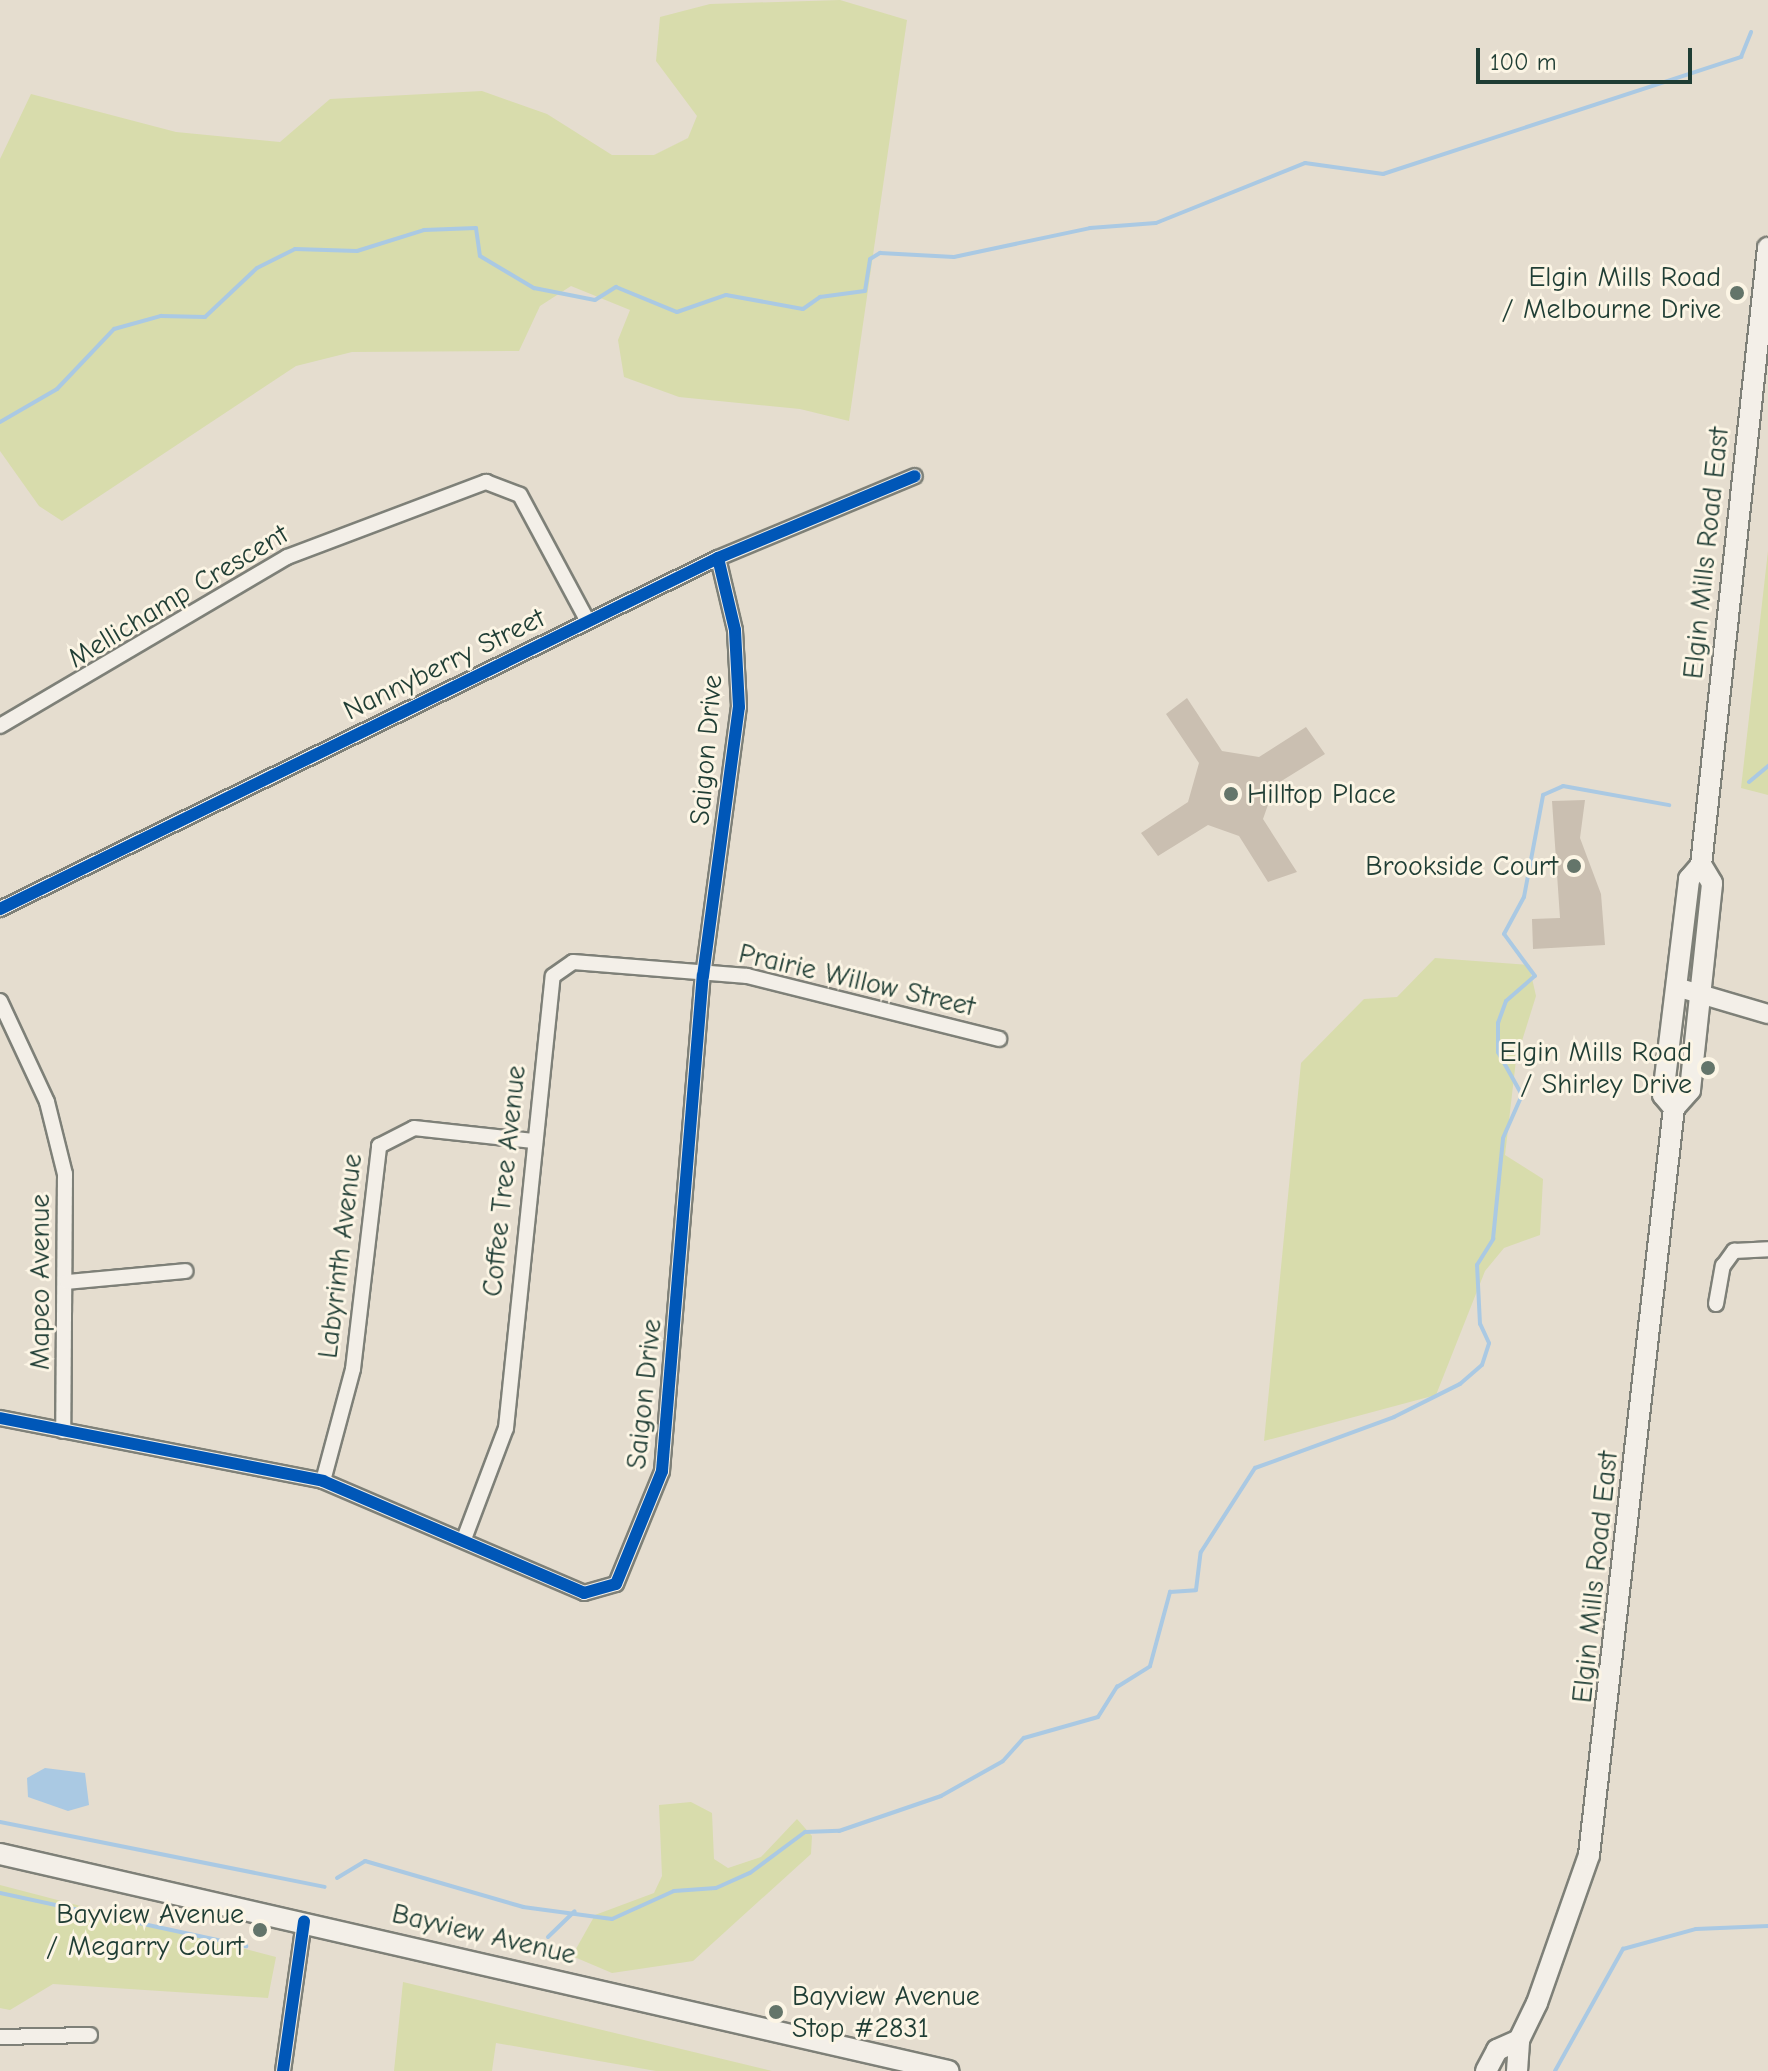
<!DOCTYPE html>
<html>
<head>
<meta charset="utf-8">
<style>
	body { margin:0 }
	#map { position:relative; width:1768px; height:2071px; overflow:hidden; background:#e5ddcf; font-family:"Comic Neue",sans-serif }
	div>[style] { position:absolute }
	.green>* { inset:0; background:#d8dcac }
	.water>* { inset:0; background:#aac9e3 }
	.stream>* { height:4px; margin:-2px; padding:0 2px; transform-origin:2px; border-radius:2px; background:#aac9e3 }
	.building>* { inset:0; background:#cabfb1 }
	.roads { filter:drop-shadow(2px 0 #7e8078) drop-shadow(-2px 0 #7e8078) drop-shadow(0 2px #7e8078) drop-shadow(0 -2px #7e8078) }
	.minor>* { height:14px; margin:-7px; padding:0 7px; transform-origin:7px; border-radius:7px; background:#f3efe8 }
	.tertiary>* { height:18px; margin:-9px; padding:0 9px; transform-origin:9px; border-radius:9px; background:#f3efe8 }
	.secondary>* { height:20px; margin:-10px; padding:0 10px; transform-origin:10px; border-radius:10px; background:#f3efe8 }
	.cycleway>* { height:12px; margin:-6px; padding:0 6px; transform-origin:6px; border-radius:6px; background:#0057b8 }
	.dots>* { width:22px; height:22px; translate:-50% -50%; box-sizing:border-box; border:4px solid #fcf5e5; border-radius:50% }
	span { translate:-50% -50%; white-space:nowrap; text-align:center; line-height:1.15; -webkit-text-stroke:6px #fcf5e5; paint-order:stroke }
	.poi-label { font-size:28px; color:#1f3d34 }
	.right { translate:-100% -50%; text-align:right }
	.left { translate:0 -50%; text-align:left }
	.street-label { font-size:28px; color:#1f3d34 }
	.scale { position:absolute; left:1476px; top:48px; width:216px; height:36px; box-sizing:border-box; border:4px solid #1f3d34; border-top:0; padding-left:10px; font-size:24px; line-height:28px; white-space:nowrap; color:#1f3d34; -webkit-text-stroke:6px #fcf5e5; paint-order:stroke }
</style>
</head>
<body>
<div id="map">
	<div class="green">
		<i style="clip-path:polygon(840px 0,907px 20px,849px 421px,800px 409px,679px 397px,624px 377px,618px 340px,630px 310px,571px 286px,540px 306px,519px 351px,352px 352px,296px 366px,62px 521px,39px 506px,0 451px,0 159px,31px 94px,176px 132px,280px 142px,330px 99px,482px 91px,547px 114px,612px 155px,654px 155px,688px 138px,697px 116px,656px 61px,660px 17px,710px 4px)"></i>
		<i style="clip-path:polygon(1768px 551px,1768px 795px,1741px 788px)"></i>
		<i style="clip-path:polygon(1435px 958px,1529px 965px,1536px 996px,1516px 1060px,1505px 1155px,1543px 1179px,1540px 1235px,1504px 1248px,1485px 1271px,1436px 1395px,1264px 1441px,1301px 1063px,1364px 999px,1397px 997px)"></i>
		<i style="clip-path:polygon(691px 1802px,712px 1813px,714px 1859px,728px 1868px,761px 1857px,797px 1819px,812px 1836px,811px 1854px,693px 1961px,612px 1973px,572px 1956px,595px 1915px,654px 1893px,662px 1876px,659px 1805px)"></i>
		<i style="clip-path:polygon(0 1885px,276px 1957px,268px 1998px,53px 1984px,10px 2010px,0 2008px)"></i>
		<i style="clip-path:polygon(403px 1982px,499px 2005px,772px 2071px,656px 2071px,496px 2043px,492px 2071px,394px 2071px)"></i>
	</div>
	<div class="water">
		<i style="clip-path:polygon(45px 1768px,85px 1773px,89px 1805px,68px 1811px,28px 1797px,27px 1778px)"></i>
	</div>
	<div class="stream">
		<i style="left:0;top:422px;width:66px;rotate:-30.1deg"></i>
		<i style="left:57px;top:389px;width:83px;rotate:-46.5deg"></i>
		<i style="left:114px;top:329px;width:49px;rotate:-15.5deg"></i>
		<i style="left:161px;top:316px;width:44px;rotate:1.3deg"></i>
		<i style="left:205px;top:317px;width:71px;rotate:-43.3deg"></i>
		<i style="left:257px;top:268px;width:42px;rotate:-26.6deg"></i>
		<i style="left:295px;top:249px;width:62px;rotate:1.8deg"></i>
		<i style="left:357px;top:251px;width:70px;rotate:-17.4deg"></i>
		<i style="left:424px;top:230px;width:52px;rotate:-2.2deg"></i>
		<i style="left:476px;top:228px;width:28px;rotate:82deg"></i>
		<i style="left:480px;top:256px;width:63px;rotate:30.7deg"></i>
		<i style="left:534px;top:288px;width:62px;rotate:11.1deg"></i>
		<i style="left:595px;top:300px;width:25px;rotate:-32deg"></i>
		<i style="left:616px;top:287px;width:66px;rotate:22.3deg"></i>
		<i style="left:677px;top:312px;width:52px;rotate:-19.1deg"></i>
		<i style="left:726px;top:295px;width:78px;rotate:10.3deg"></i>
		<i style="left:803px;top:309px;width:21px;rotate:-35deg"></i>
		<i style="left:820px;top:297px;width:45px;rotate:-7.6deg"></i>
		<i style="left:865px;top:291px;width:32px;rotate:-81deg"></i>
		<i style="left:870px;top:259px;width:12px;rotate:-31deg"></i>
		<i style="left:880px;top:253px;width:74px;rotate:3.1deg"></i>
		<i style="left:954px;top:257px;width:139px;rotate:-12deg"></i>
		<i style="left:1090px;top:228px;width:66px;rotate:-4.3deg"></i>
		<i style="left:1156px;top:223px;width:161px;rotate:-21.9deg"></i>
		<i style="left:1305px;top:163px;width:79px;rotate:8deg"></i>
		<i style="left:1383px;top:174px;width:377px;rotate:-18.1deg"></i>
		<i style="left:1741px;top:57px;width:27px;rotate:-68deg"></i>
		<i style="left:1749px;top:782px;width:25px;rotate:-40deg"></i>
		<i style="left:0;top:1822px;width:331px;rotate:11.3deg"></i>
		<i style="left:337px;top:1878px;width:33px;rotate:-31deg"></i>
		<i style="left:365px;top:1861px;width:165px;rotate:16.2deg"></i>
		<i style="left:523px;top:1907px;width:90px;rotate:7.7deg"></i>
		<i style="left:612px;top:1919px;width:68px;rotate:-24.3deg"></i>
		<i style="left:674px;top:1891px;width:42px;rotate:-4.1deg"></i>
		<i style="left:716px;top:1888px;width:37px;rotate:-24deg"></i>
		<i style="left:750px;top:1873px;width:69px;rotate:-36.7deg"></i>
		<i style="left:805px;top:1832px;width:34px;rotate:-2deg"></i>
		<i style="left:839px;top:1831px;width:108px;rotate:-18.9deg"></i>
		<i style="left:941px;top:1796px;width:71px;rotate:-29.4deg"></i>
		<i style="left:1003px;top:1761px;width:31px;rotate:-48deg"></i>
		<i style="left:1024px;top:1738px;width:77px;rotate:-15.8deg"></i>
		<i style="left:1098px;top:1717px;width:36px;rotate:-58deg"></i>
		<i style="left:1117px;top:1687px;width:39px;rotate:-32deg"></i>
		<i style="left:1150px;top:1666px;width:77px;rotate:-74.9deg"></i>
		<i style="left:1170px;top:1592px;width:26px;rotate:-4deg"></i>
		<i style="left:1196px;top:1590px;width:38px;rotate:-83deg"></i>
		<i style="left:1201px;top:1552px;width:100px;rotate:-57.3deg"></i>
		<i style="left:1255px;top:1468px;width:148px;rotate:-20.1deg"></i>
		<i style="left:1394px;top:1417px;width:74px;rotate:-26.6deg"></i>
		<i style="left:1460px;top:1384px;width:29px;rotate:-41deg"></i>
		<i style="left:1482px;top:1365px;width:23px;rotate:-72deg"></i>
		<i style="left:1489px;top:1343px;width:21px;rotate:-115deg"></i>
		<i style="left:1480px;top:1324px;width:59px;rotate:-92.9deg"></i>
		<i style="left:1477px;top:1265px;width:31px;rotate:-58deg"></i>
		<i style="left:1493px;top:1239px;width:101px;rotate:-84.3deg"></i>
		<i style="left:1503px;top:1138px;width:47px;rotate:-66.2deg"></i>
		<i style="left:1522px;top:1095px;width:49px;rotate:-119.2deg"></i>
		<i style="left:1498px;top:1052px;width:29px;rotate:-90deg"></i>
		<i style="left:1498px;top:1023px;width:23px;rotate:-70deg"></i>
		<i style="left:1506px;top:1001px;width:38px;rotate:-41deg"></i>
		<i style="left:1535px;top:976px;width:52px;rotate:-126.4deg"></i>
		<i style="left:1504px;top:934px;width:42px;rotate:-61.6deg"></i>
		<i style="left:1524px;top:897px;width:104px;rotate:-79.4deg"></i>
		<i style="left:1543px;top:795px;width:22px;rotate:-24deg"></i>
		<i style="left:1563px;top:786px;width:108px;rotate:10.2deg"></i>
		<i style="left:0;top:1893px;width:252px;rotate:12.2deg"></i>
		<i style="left:548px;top:1937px;width:37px;rotate:-44deg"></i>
		<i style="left:1555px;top:2071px;width:140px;rotate:-60.9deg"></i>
		<i style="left:1623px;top:1949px;width:76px;rotate:-15.3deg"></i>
		<i style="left:1696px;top:1929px;width:72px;rotate:-2.4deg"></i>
	</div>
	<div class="building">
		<i style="clip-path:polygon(1187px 698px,1222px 751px,1259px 757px,1306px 727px,1325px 754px,1275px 785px,1263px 819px,1297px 872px,1268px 882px,1239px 836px,1208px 825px,1158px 856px,1141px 833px,1188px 802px,1199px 763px,1166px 714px)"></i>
		<i style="clip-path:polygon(1585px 800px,1580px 838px,1601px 894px,1605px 945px,1533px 949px,1532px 919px,1560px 918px,1552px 801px)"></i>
	</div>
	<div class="roads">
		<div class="minor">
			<i style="left:0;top:726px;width:333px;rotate:-30.5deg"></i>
			<i style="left:287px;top:557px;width:213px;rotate:-20.7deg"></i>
			<i style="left:486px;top:482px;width:36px;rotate:21deg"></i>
			<i style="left:520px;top:495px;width:142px;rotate:61.8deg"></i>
			<i style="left:0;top:909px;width:799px;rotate:-26.05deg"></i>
			<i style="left:718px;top:558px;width:213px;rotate:-22.6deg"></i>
			<i style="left:0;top:1001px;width:111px;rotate:65deg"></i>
			<i style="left:47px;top:1102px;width:74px;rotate:76deg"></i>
			<i style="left:65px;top:1174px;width:257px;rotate:90.4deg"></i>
			<i style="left:67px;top:1282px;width:119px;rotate:-5.3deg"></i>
			<i style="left:1716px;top:1304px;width:39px;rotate:-80deg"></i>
			<i style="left:1723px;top:1266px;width:19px;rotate:-54deg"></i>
			<i style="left:1734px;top:1251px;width:34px;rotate:-3deg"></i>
			<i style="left:0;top:1418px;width:329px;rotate:11deg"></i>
			<i style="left:323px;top:1481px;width:284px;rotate:23.2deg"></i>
			<i style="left:584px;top:1593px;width:33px;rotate:-16deg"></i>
			<i style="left:616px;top:1584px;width:122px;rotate:-67.8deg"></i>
			<i style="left:662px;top:1471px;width:497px;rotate:-85.3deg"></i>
			<i style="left:703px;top:976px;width:271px;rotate:-82.4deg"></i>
			<i style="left:739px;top:707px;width:77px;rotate:-93deg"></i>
			<i style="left:735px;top:630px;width:74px;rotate:-103.3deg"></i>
			<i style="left:323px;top:1481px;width:116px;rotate:-75deg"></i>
			<i style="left:353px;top:1369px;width:225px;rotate:-83.3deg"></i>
			<i style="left:379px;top:1146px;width:39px;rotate:-27deg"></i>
			<i style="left:414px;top:1128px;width:120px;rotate:6.2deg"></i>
			<i style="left:464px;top:1539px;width:119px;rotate:-69.3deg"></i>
			<i style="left:506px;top:1428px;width:454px;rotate:-84.1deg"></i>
			<i style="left:553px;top:976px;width:24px;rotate:-35deg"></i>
			<i style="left:573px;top:962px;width:175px;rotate:4.6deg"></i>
			<i style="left:747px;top:976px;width:260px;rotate:14deg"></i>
			<i style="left:0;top:2037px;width:90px;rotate:-1.3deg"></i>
			<i style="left:283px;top:2071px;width:151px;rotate:-82deg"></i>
		</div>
		<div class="tertiary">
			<i style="left:1676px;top:987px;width:96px;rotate:16.4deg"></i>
		</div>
		<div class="secondary">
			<i style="left:1674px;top:1108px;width:17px;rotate:-130deg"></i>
			<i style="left:1663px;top:1095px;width:218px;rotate:-83.1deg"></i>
			<i style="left:1689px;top:879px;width:18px;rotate:-49deg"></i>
			<i style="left:1701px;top:865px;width:621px;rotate:-83.8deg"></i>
			<i style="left:0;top:1854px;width:973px;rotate:12.89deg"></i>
			<i style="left:1486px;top:2071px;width:24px;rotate:-62deg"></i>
			<i style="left:1497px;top:2050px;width:24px;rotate:-24deg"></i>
			<i style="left:1519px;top:2040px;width:41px;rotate:-64.1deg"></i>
			<i style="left:1537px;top:2003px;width:157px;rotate:-70.6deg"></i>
			<i style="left:1589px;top:1855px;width:752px;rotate:-83.51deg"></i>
			<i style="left:1674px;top:1108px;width:24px;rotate:-48deg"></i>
			<i style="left:1690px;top:1090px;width:208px;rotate:-83.9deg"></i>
			<i style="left:1712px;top:883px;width:21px;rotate:-121deg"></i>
			<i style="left:1517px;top:2071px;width:31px;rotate:-86deg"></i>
		</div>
	</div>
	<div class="cycleway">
		<i style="left:0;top:909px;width:799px;rotate:-26.05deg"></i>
		<i style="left:718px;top:558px;width:213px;rotate:-22.6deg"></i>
		<i style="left:0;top:1418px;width:329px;rotate:11deg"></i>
		<i style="left:323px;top:1481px;width:284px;rotate:23.2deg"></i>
		<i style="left:584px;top:1593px;width:33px;rotate:-16deg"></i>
		<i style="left:616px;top:1584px;width:122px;rotate:-67.8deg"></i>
		<i style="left:662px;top:1471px;width:497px;rotate:-85.3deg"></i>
		<i style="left:703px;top:976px;width:271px;rotate:-82.4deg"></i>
		<i style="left:739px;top:707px;width:77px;rotate:-93deg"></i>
		<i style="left:735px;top:630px;width:74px;rotate:-103.3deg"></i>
		<i style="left:283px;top:2071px;width:151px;rotate:-82deg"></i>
	</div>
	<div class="dots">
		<i style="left:1737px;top:293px;background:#64756a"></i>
		<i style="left:1231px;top:794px;background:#64756a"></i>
		<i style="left:1574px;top:866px;background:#64756a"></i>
		<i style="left:1708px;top:1068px;background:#64756a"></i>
		<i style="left:260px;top:1930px;background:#64756a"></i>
		<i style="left:776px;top:2012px;background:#64756a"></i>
	</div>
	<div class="poi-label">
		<span class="right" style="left:1721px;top:293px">Elgin Mills Road<br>/ Melbourne Drive</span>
		<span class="left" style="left:1247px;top:794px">Hilltop Place</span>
		<span class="right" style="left:1558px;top:866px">Brookside Court</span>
		<span class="right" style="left:1692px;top:1068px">Elgin Mills Road<br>/ Shirley Drive</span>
		<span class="right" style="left:244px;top:1930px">Bayview Avenue<br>/ Megarry Court</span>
		<span class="left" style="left:792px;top:2012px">Bayview Avenue<br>Stop #2831</span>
	</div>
	<div class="street-label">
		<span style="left:1706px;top:553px;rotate:-84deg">Elgin Mills Road East</span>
		<span style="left:178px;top:596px;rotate:-31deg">Mellichamp Crescent</span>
		<span style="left:444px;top:664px;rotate:-26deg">Nannyberry Street</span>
		<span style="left:706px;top:750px;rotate:-85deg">Saigon Drive</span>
		<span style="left:857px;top:980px;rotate:13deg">Prairie Willow Street</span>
		<span style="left:504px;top:1181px;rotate:-84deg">Coffee Tree Avenue</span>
		<span style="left:340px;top:1256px;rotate:-83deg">Labyrinth Avenue</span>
		<span style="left:40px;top:1282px;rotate:-90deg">Mapeo Avenue</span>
		<span style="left:644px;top:1394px;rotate:-84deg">Saigon Drive</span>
		<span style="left:1595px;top:1577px;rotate:-84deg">Elgin Mills Road East</span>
		<span style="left:484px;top:1934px;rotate:13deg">Bayview Avenue</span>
	</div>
	<div class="scale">100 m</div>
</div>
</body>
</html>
